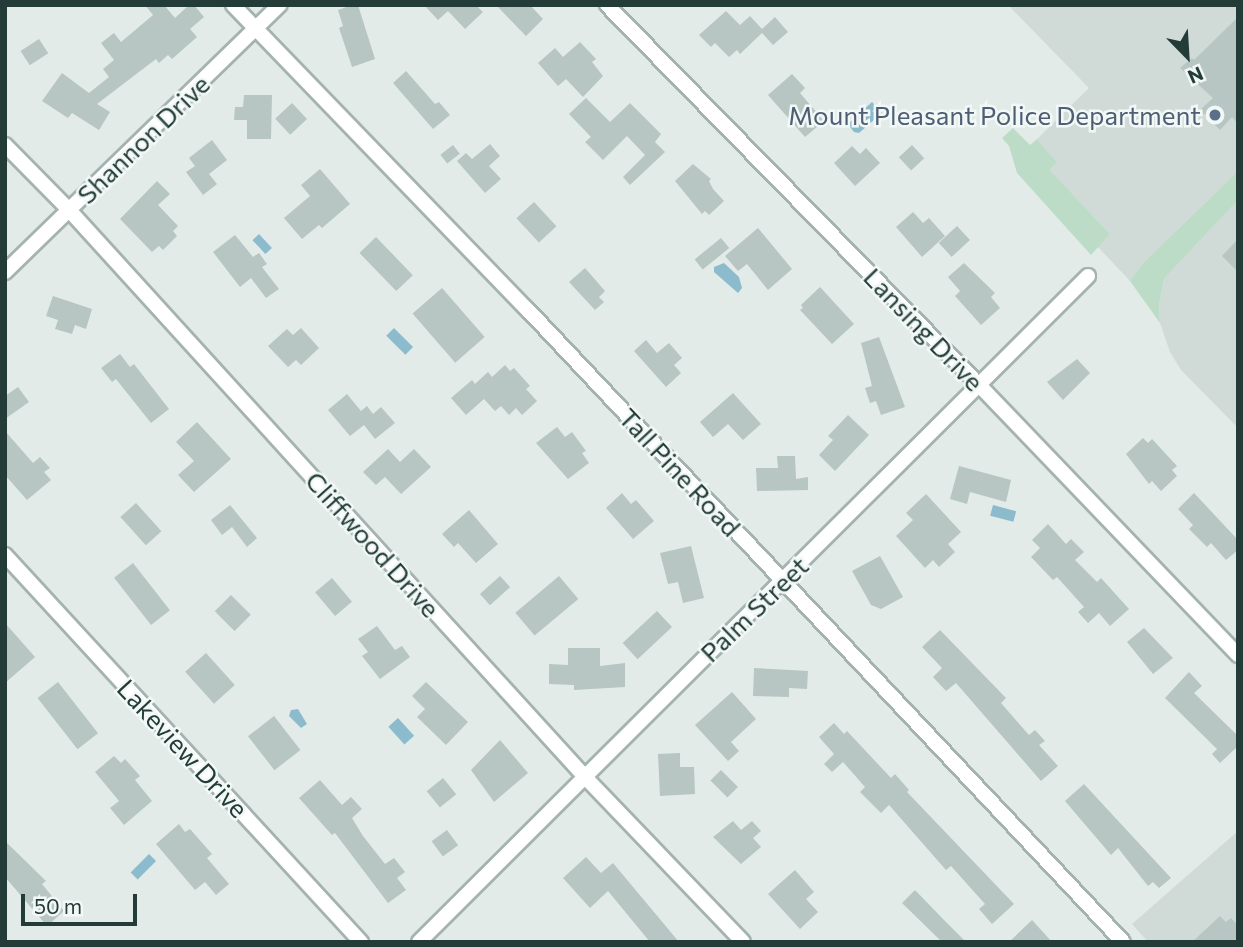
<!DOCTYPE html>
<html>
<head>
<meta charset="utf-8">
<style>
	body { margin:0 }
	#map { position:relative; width:1243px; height:947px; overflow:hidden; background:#e2ebe8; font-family:Commissioner,sans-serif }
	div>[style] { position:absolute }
	.built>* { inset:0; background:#d0dbd8 }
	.green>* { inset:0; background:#bcdcc8 }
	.water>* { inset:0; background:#8cbbce; transform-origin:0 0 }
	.building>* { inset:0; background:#b7c6c2; transform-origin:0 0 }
	.roads { filter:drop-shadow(2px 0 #a5b3b0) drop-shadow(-2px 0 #a5b3b0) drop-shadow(0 2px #a5b3b0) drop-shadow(0 -2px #a5b3b0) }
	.street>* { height:14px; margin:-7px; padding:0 7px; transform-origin:7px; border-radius:7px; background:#fff }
	.dots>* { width:19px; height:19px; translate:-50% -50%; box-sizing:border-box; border:4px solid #f2f8f6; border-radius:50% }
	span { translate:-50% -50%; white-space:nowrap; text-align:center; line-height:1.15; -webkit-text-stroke:5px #f2f8f6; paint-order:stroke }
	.service-label { font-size:26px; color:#4e5e75 }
	.right { translate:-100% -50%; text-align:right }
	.street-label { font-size:26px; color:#233c38 }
	.frame { position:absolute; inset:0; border:7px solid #233c38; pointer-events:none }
	.north { position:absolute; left:1152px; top:21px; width:70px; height:70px; -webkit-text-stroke:5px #f2f8f6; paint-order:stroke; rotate:156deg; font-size:19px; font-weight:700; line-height:28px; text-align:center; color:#233c38 }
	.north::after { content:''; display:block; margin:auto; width:24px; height:32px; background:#233c38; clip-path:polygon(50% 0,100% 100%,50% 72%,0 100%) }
	.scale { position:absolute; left:21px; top:894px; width:116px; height:32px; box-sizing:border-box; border:4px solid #233c38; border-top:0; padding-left:9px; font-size:21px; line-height:24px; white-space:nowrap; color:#233c38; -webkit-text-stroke:5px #f2f8f6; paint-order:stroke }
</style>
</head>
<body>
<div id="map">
	<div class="built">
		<i style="clip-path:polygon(1008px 5px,1238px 5px,1238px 171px,1142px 264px,1130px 281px,1097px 246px,1110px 234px,1050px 170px,1057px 162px,1037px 139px,1089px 88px)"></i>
		<i style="clip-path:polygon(1238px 200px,1238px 428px,1181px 370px,1170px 352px,1160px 323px,1159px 305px,1164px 279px)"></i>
		<i style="clip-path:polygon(1238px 831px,1238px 942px,1148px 942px,1132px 924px)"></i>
	</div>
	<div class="green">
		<i style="clip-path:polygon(1013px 128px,1030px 145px,1037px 139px,1057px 162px,1050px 170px,1110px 234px,1091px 255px,1017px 173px,1009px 146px,1002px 138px)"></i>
		<i style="clip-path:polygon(1238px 171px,1238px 200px,1164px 279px,1159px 305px,1160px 323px,1130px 281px,1142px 264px)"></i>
	</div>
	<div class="water">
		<i style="clip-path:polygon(872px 102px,882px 113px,859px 133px,854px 132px,850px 127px,850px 122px)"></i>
		<i style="left:259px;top:234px;width:19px;height:9px;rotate:47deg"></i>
		<i style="clip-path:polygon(724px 263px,739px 277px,742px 288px,738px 293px,714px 272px,714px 267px)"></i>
		<i style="left:394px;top:328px;width:27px;height:11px;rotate:45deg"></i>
		<i style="left:993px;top:505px;width:24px;height:11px;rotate:15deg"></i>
		<i style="clip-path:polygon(298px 709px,307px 724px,301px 728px,289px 716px,291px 710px)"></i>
		<i style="left:398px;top:718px;width:24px;height:13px;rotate:48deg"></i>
		<i style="left:149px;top:854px;width:10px;height:26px;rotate:45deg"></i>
	</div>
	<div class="building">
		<i style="clip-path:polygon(145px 5px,164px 5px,175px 18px,189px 5px,194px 5px,204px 17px,190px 29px,197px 37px,172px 59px,168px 55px,159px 63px,156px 59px,97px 104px,110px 112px,99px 130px,72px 113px,68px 118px,42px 101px,62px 73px,89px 93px,109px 77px,103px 69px,114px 60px,101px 43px,114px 33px,121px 42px,153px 15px)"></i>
		<i style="clip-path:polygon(352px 5px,358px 5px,375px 59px,352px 67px,339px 28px,343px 26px,338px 10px)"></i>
		<i style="clip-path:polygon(424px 5px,476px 5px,483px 12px,465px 29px,448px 11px,438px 20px)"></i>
		<i style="clip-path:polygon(496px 5px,530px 5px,543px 19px,526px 36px)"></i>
		<i style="clip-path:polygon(726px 11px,740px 25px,750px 16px,762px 29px,775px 17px,788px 32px,773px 45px,762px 33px,740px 54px,737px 50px,729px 57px,715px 43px,711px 47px,699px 35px)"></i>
		<i style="clip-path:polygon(1238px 17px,1238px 124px,1232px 117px,1220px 130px,1200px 110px,1213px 98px,1180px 68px,1192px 58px,1194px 60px)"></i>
		<i style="left:39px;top:39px;width:17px;height:22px;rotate:57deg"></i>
		<i style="clip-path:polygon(580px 42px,596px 59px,592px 62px,603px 76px,583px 97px,566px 79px,558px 86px,538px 63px,555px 48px,563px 57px)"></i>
		<i style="clip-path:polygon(406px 71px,435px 104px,439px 102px,450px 115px,433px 129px,393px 83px)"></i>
		<i style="clip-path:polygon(792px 74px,805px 88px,800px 93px,824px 121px,805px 137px,768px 95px)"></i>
		<i style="clip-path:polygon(244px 95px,272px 95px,271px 139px,247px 139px,247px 120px,234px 120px,235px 107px,243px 107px)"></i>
		<i style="clip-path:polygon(586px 98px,610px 122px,630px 103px,661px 134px,655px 142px,665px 152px,630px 185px,623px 177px,645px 155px,627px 136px,603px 160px,585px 142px,591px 137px,569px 114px)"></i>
		<i style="left:292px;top:103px;width:22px;height:23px;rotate:47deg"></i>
		<i style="clip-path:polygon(212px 140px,227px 160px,209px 174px,217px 184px,203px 195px,186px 172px,195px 166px,189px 158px)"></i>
		<i style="clip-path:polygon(490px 144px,500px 156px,489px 166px,501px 179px,485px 193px,457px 161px,466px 153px,472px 159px)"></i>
		<i style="left:453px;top:145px;width:11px;height:16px;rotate:52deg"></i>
		<i style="left:912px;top:145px;width:18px;height:18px;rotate:47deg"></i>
		<i style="clip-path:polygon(852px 146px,860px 154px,866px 148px,880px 163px,855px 186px,834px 163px)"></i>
		<i style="clip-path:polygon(693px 164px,711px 179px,709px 181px,713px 189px,724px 201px,709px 215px,705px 211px,702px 214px,675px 181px)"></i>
		<i style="clip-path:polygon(320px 169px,350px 204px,322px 228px,319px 225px,302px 239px,284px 218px,310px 196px,301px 185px)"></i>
		<i style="clip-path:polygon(157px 181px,170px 194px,158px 205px,178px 226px,173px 231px,177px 236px,163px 250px,159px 246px,152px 252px,120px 219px)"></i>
		<i style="left:534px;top:202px;width:33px;height:24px;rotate:47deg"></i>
		<i style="clip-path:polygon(913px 212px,923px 223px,929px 218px,945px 236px,922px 257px,896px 227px)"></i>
		<i style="left:957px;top:226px;width:19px;height:25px;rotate:47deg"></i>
		<i style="clip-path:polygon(758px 228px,792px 269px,768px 290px,747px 264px,738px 271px,725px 256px)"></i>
		<i style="clip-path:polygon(235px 235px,253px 257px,259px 253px,267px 264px,262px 267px,279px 289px,266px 298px,251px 278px,240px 287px,213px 252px)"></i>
		<i style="left:376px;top:237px;width:53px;height:23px;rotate:46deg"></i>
		<i style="left:721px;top:238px;width:13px;height:34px;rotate:51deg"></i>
		<i style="clip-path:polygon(1238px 239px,1238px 272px,1222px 256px)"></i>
		<i style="clip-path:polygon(964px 263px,995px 293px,991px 297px,1000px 308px,981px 325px,955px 296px,960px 291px,948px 277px)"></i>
		<i style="clip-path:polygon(585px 268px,605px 291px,599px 297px,604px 302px,595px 310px,569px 282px)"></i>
		<i style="clip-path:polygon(820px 287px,854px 324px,832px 344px,800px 310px,803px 308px,801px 305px)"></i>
		<i style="left:442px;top:288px;width:65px;height:39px;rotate:49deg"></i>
		<i style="clip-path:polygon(53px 296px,92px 309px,86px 329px,75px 325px,72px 334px,55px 329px,58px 320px,46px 316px)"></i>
		<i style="clip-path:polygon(301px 328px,319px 348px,301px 365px,296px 360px,288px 367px,268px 346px,287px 329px,293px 335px)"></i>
		<i style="clip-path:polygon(879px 337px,905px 407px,881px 415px,876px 401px,870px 403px,865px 388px,872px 386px,861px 343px)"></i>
		<i style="clip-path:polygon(646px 340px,657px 353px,669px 343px,682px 358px,674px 365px,681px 373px,666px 387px,634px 351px)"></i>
		<i style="clip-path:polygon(120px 354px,130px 367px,134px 364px,169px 409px,151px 423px,116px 379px,112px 382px,101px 368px)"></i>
		<i style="clip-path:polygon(1077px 359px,1090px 373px,1063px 400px,1047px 382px)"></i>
		<i style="clip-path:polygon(505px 365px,510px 371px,514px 368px,530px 386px,526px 389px,537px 401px,522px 415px,516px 408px,509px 415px,501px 406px,495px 411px,484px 399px,466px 415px,451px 398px,472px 380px,475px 384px,488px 372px,492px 377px)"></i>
		<i style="clip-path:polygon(18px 387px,29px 402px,5px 419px,5px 396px)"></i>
		<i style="clip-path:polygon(733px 393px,761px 424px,743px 440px,728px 424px,713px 437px,700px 422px)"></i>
		<i style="clip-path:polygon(347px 394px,361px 411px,367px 406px,373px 414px,381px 407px,395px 423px,375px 439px,364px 425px,350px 436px,328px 410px)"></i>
		<i style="clip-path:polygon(848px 415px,869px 435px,835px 471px,819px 455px,833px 440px,828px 436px)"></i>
		<i style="clip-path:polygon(197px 422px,231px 459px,194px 492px,178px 475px,194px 461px,176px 442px)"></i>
		<i style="clip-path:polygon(557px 427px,565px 437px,572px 432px,586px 451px,582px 453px,589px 463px,568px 479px,536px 443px)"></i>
		<i style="clip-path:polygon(5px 431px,33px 463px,40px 457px,50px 468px,44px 472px,51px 480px,27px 500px,5px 475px)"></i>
		<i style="clip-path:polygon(1143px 438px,1148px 443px,1152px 439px,1177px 466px,1172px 470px,1177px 476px,1161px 491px,1152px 481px,1149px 484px,1126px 454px)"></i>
		<i style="clip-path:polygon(388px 449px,400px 462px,414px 449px,431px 467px,401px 494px,385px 477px,376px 485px,363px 472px)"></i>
		<i style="clip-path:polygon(777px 456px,795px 456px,796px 479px,808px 477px,808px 490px,757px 491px,756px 468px,778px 468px)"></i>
		<i style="clip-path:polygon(959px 466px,1011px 480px,1006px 502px,970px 492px,967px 504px,950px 499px)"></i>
		<i style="clip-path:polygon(622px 493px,631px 504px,636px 500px,654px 521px,633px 539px,606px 508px)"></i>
		<i style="clip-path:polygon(1194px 493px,1238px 540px,1238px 550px,1226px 560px,1211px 543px,1207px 547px,1189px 529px,1193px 525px,1178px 509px)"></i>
		<i style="clip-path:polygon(926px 494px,961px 532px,948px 544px,955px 552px,939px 567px,933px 560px,925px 568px,896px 536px,913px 520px,906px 513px)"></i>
		<i style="left:136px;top:503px;width:38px;height:21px;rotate:48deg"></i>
		<i style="clip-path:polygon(230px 505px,257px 538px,247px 547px,232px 527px,222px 535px,211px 520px)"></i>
		<i style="clip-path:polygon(469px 510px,498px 544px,476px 563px,458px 543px,454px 547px,442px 534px)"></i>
		<i style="clip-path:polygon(1048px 524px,1066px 544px,1071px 539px,1084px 552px,1075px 560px,1097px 582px,1101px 578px,1129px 609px,1110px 626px,1099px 613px,1088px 623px,1078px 612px,1084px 607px,1057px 577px,1053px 580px,1031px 557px,1040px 548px,1032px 540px)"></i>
		<i style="clip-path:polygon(691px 546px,704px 598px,683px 603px,678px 582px,668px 584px,660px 553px)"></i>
		<i style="clip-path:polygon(880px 556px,903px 597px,881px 609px,871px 605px,852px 571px)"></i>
		<i style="left:133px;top:563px;width:60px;height:24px;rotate:52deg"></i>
		<i style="left:500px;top:576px;width:15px;height:27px;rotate:48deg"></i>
		<i style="left:559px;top:576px;width:30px;height:57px;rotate:50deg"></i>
		<i style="left:332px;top:578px;width:31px;height:22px;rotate:50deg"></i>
		<i style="left:231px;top:595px;width:28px;height:23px;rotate:45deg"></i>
		<i style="left:657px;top:611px;width:22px;height:47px;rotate:47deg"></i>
		<i style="clip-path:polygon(5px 623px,35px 657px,5px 683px)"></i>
		<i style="clip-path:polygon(377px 626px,395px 650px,402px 646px,410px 657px,380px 679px,362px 656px,368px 652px,358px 639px)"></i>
		<i style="clip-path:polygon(1144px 628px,1173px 658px,1153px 674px,1127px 642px)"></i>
		<i style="clip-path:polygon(940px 630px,1006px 698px,1001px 703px,1029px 735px,1035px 730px,1045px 741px,1039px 745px,1058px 766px,1041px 781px,956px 683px,946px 691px,933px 677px,942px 668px,922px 647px)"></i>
		<i style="clip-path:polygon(568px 648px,600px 648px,600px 666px,625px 663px,625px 687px,574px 690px,574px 685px,549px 684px,549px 664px,568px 665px)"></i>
		<i style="left:206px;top:653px;width:43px;height:28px;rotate:48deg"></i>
		<i style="clip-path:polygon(754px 668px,808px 671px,807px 689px,789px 688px,789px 697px,753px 696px)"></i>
		<i style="clip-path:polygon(1189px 672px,1202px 686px,1194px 693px,1238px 736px,1238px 746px,1220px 763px,1212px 754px,1217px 749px,1165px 698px)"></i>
		<i style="left:58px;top:682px;width:65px;height:26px;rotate:52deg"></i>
		<i style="clip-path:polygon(426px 682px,468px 722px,446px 745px,417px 717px,425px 709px,412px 696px)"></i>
		<i style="clip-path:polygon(732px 692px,756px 719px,731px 742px,739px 751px,728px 761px,695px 725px)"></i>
		<i style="left:274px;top:716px;width:43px;height:33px;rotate:52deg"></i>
		<i style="clip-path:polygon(834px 723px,844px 734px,847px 731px,891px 778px,895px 774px,909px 790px,907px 792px,1014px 904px,992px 924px,979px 909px,985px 904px,951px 866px,946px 870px,889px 805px,881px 813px,860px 792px,865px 787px,843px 762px,832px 772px,824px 764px,834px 754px,819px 737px)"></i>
		<i style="clip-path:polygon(500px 740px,528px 773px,494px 802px,471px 770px)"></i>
		<i style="clip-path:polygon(680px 753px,680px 767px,694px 767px,695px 794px,660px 796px,658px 754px)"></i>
		<i style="clip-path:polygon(114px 756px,121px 763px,125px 759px,140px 776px,135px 780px,152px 801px,124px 825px,110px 808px,119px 801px,95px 772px)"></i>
		<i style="left:721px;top:770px;width:24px;height:15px;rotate:45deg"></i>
		<i style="left:443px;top:778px;width:21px;height:21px;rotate:51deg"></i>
		<i style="clip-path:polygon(320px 780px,342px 805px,351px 797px,362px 809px,352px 818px,363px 836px,385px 864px,394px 858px,405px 872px,397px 878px,406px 890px,388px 903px,335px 833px,332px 835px,299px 798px)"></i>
		<i style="clip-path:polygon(1084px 784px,1171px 878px,1159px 888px,1153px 882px,1148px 886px,1118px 848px,1111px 855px,1065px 801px)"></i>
		<i style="clip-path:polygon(733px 821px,741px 830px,752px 821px,761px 831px,753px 838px,761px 847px,741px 864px,713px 837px)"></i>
		<i style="clip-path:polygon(179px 824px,185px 832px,190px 829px,212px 854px,207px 858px,229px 884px,216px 895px,205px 882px,195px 890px,156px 844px)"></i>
		<i style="left:447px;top:830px;width:19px;height:19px;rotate:54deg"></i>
		<i style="clip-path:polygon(5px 841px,46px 881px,42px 884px,64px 911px,47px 926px,5px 877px)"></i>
		<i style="clip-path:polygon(586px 857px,601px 873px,613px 863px,679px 942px,650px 942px,608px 891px,590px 908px,563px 878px)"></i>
		<i style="clip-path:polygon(795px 870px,814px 892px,806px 899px,818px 912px,800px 929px,768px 894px)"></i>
		<i style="clip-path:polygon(915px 890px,943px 919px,966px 942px,942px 942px,902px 903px)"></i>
		<i style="clip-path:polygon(1220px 916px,1226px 922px,1231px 918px,1238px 925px,1238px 942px,1192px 942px)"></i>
		<i style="clip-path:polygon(1032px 920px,1052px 942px,1009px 942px)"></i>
	</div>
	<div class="roads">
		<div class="street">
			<i style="left:233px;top:5px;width:423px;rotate:46deg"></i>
			<i style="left:527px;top:309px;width:869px;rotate:46.72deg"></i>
			<i style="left:607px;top:5px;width:532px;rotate:45.61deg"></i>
			<i style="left:979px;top:385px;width:374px;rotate:46.2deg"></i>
			<i style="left:5px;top:145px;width:93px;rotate:45.4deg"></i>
			<i style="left:70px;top:211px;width:765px;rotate:47.7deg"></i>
			<i style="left:585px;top:777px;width:228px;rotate:46.2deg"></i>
			<i style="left:5px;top:272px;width:383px;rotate:-44.2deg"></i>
			<i style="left:5px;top:555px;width:526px;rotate:47.39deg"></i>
			<i style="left:419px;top:942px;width:944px;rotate:-44.87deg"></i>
		</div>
	</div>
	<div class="dots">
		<i style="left:1215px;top:115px;background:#5c6f8a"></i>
	</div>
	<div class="service-label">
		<span class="right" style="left:1201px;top:115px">Mount Pleasant Police Department</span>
	</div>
	<div class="street-label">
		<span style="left:143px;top:139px;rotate:-44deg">Shannon Drive</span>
		<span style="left:924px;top:329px;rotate:46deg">Lansing Drive</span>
		<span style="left:680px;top:472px;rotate:47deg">Tall Pine Road</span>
		<span style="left:373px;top:544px;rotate:48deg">Cliffwood Drive</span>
		<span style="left:754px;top:609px;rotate:-44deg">Palm Street</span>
		<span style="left:183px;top:748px;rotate:47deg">Lakeview Drive</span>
	</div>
	<div class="frame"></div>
	<div class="north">N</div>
	<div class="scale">50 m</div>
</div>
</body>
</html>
